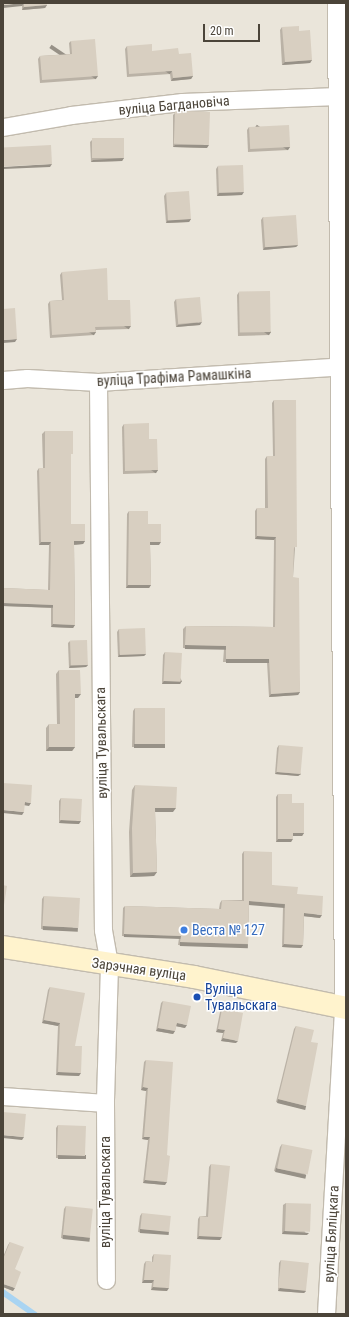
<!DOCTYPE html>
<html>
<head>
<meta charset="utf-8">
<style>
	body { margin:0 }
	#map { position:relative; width:349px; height:1317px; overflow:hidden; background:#f6f3ec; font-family:"Roboto Condensed",sans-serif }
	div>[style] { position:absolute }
	.residential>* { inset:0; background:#eae5da; transform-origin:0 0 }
	.stream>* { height:5.5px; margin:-2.75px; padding:0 2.75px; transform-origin:2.75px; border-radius:2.75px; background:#a9d4f2 }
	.roads { filter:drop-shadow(1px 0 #c2bbae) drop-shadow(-1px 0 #c2bbae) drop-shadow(0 1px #c2bbae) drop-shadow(0 -1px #c2bbae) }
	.street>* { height:17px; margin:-8.5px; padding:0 8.5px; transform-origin:8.5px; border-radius:8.5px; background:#fff }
	.secondary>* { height:22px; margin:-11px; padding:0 11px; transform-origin:11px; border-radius:11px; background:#fff3cd }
	.wall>* { inset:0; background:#bab2a6 }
	.shaded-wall>* { inset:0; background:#979187; transform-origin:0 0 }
	.building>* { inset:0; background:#d8cfc1; transform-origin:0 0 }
	.dots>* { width:11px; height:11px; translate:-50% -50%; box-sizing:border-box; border:2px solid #fff; border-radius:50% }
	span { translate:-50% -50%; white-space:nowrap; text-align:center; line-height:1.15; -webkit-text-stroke:3px #fff; paint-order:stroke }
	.street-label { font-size:14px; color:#4b4439 }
	.shop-label { font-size:14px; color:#366cbe }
	.left { translate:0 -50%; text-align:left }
	.transit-label { font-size:14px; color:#164399 }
	.frame { position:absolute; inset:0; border:4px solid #4b4439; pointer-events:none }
	.scale { position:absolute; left:203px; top:24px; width:57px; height:18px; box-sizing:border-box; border:2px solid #4b4439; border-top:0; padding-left:5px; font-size:12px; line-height:14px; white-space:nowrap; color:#4b4439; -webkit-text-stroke:3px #fff; paint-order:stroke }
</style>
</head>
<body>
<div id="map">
	<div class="residential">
		<i style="left:3px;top:3px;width:343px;height:1311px"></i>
	</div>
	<div class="stream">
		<i style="left:3px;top:1292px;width:39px;rotate:35deg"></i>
	</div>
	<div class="roads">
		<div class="street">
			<i style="left:3px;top:127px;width:69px;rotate:-10deg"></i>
			<i style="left:71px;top:115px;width:112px;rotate:-6.7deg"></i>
			<i style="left:182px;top:102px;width:156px;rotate:-2.2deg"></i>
			<i style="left:338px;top:96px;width:9px;rotate:21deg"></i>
			<i style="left:3px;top:380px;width:24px;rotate:-5deg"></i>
			<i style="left:27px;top:378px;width:71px;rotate:3.2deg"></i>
			<i style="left:98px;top:382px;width:249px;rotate:-3.7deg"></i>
			<i style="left:98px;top:382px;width:548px;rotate:89.48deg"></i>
			<i style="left:103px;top:930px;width:36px;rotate:80deg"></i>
			<i style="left:109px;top:965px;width:138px;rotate:91.7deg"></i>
			<i style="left:105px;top:1103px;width:177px;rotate:89.7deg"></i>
			<i style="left:3px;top:1096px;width:102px;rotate:3.9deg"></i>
			<i style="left:326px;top:1314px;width:307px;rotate:-86.8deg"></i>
			<i style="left:343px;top:1007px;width:1004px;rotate:-90.4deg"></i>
		</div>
		<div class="secondary">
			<i style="left:3px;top:947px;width:193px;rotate:8.9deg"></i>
			<i style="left:194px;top:977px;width:155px;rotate:11.5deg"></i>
		</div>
	</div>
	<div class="wall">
		<i style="clip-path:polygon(3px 3px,47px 3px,47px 5px,45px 8px,22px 10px,22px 6px)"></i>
		<i style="clip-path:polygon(282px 27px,299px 31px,312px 60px,310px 63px,282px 65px,280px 30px)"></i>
		<i style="clip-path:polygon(71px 41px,96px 79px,40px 83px,38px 59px,40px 56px,70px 54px,69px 43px)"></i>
		<i style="clip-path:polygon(127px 46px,152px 51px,179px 54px,193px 76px,191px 79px,171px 81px,170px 74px,127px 77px,125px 49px)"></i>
		<i style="clip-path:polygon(175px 113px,207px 148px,173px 147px,173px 115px)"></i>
		<i style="clip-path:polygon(249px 127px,290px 147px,288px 150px,248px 152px,247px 130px)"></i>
		<i style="clip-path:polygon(92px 140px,124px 158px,122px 161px,91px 162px,90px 142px)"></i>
		<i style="clip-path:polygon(218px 166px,242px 195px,217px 196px,216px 169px)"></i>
		<i style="clip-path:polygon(166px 193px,191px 219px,189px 222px,166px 223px,164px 196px)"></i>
		<i style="clip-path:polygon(263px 217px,298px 245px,296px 247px,263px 250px,261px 220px)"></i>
		<i style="clip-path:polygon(62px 272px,108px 300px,129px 329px,96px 330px,96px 332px,94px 335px,50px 338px,48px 304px,50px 301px,62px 300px,60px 275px)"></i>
		<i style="clip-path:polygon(239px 292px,271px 332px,269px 335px,238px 336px,237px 295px)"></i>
		<i style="clip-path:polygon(176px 299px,200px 325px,176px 327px,174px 302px)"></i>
		<i style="clip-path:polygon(274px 400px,295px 549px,293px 577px,300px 692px,298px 695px,269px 697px,267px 662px,223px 662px,224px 649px,183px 648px,183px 629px,186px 626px,273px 627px,274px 540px,255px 539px,255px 511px,257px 508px,265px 508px,265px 459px,267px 456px,273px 456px,272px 403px)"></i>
		<i style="clip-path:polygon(124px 424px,149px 439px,158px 470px,156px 473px,123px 474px,122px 427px)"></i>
		<i style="clip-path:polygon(45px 431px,71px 457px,71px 524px,85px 541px,83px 544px,74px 545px,75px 625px,73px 628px,51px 627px,51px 608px,3px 606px,3px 588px,48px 590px,49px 545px,39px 545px,37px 471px,39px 468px,43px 468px,42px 434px)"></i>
		<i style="clip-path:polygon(129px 511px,148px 524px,159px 545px,150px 545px,151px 585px,149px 588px,126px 588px,127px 514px)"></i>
		<i style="clip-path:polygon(119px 629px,146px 654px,144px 656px,118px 657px,117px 632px)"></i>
		<i style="clip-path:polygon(70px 641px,88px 665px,86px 667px,69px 668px,68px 643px)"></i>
		<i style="clip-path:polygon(165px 652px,182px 681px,180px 684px,162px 684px,163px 655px)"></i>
		<i style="clip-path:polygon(59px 670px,78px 698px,75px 698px,75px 747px,72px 751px,46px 751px,46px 728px,49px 724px,57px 724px,56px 674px)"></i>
		<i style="clip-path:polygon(135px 708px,163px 747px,132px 747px,133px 711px)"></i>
		<i style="clip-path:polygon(279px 745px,301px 774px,298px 776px,275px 774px,277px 748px)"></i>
		<i style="clip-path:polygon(135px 785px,173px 812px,155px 812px,157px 872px,154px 876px,130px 877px,129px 832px,132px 790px)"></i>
		<i style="clip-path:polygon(278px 794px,292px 803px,304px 833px,302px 836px,293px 836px,291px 842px,276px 842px,276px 797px)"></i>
		<i style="clip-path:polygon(61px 798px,79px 824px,59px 823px,59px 801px)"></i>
		<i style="clip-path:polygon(244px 851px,272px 885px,297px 894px,320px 918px,304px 916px,303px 945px,301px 948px,282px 947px,283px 907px,249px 904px,248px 944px,246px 947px,178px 945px,179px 938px,122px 936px,123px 908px,125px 906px,219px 909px,220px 903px,222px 900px,242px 900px,242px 854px)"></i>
		<i style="clip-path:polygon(44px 896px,76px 931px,41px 929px,42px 899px)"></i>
		<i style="clip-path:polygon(50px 987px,79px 1076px,56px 1075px,58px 1026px,42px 1023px,48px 990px)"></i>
		<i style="clip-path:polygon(163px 1001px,185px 1028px,176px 1026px,175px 1031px,173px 1034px,156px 1031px,161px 1003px)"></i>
		<i style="clip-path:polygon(222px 1009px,236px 1043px,221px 1041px,223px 1033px,216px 1032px,220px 1012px)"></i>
		<i style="clip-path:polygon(296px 1026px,311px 1042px,304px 1109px,276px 1102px,294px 1029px)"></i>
		<i style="clip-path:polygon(146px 1060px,165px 1185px,143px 1183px,148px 1140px,142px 1139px,146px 1091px,141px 1090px,144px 1062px)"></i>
		<i style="clip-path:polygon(58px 1125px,84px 1158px,56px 1158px,56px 1128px)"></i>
		<i style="clip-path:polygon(282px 1144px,306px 1175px,304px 1178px,274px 1171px,280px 1147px)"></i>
		<i style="clip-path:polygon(211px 1164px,220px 1240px,197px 1239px,198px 1219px,200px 1216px,206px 1216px,209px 1167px)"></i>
		<i style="clip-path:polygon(286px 1203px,307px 1235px,282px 1234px,283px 1205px)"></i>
		<i style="clip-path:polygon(66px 1206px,90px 1238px,88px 1241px,61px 1238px,64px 1209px)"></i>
		<i style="clip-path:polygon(142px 1213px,167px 1234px,138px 1232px,140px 1216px)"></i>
		<i style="clip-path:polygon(10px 1242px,15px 1269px,13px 1291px,3px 1287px,3px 1257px,8px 1245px)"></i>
		<i style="clip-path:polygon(154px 1254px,167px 1291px,151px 1290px,152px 1283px,142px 1283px,144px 1264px,146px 1261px,152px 1262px,152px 1257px)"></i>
		<i style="clip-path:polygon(281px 1260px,306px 1291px,304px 1293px,278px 1291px,279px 1263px)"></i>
	</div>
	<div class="shaded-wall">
		<i style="clip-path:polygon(24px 3px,22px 6px,3px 8px,3px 5px)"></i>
		<i style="clip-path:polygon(47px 5px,45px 8px,22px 10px,24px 7px)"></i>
		<i style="clip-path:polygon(312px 60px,310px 63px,282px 65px,285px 62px)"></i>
		<i style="left:172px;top:71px;width:4px;height:43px;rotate:124deg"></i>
		<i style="left:98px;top:76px;width:4px;height:56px;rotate:124deg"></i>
		<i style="clip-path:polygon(193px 76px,191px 79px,171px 81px,173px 78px)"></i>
		<i style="clip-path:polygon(175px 145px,209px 145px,207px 148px,173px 147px)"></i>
		<i style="left:290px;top:147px;width:4px;height:40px;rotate:124deg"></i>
		<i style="clip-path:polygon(124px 158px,122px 161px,91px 162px,93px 160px)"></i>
		<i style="clip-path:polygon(52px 164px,50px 167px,3px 169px,3px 167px)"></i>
		<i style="clip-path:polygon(244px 192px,242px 195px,217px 196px,219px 193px)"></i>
		<i style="clip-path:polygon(191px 219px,189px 222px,166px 223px,168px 220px)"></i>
		<i style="clip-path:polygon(298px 245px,296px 247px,263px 250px,265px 247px)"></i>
		<i style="clip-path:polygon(202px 322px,200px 325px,176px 327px,178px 325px)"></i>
		<i style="left:131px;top:326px;width:4px;height:36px;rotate:124deg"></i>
		<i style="left:96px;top:332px;width:4px;height:44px;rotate:124deg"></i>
		<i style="left:271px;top:332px;width:4px;height:31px;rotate:124deg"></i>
		<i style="clip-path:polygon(17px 339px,15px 342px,3px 343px,3px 340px)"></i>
		<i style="left:158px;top:470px;width:4px;height:33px;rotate:124deg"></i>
		<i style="clip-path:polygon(257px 536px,276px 537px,274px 540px,255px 539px)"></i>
		<i style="clip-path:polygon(74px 541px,85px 541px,83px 544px,72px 545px)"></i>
		<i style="clip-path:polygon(41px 542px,51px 542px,49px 545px,39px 545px)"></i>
		<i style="clip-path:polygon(150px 542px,161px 542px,159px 545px,148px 545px)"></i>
		<i style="clip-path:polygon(128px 585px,151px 585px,149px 588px,126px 588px)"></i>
		<i style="left:3px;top:603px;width:50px;height:3px;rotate:2deg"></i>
		<i style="clip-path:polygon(53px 624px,75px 625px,73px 628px,51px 627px)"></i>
		<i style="left:185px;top:645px;width:41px;height:4px;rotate:1deg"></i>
		<i style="clip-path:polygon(120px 654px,146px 654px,144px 656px,118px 657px)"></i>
		<i style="left:226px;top:659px;width:43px;height:4px"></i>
		<i style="clip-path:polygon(71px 665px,88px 665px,86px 667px,69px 668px)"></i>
		<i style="clip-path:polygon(164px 681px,182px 681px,180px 684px,162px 684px)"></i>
		<i style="clip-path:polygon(300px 692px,298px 695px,269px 697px,271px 694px)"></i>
		<i style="clip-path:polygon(75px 694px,81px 694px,78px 698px,72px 698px)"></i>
		<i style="left:134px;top:744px;width:31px;height:4px"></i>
		<i style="clip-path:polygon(49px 747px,75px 747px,72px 751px,46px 751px)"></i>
		<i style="clip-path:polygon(277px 772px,301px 774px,298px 776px,275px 774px)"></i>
		<i style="clip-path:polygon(25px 802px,31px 803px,29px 806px,23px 805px)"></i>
		<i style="clip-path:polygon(155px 808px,176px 808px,173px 812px,152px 812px)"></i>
		<i style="clip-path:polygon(3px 810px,24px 812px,22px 815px,3px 813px)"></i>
		<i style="clip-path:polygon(61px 820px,81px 821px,79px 824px,59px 823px)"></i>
		<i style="clip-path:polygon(293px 833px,304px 833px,302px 836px,291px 836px)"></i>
		<i style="clip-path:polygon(278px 839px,293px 839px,291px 842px,276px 842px)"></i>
		<i style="clip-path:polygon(157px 872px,154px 876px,130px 877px,133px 873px)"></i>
		<i style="left:249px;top:901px;width:36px;height:4px;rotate:5deg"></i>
		<i style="clip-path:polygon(304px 913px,322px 915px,320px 918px,302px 916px)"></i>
		<i style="left:43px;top:926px;width:35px;height:4px;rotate:3deg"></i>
		<i style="left:124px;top:934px;width:57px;height:3px;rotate:2deg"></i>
		<i style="left:180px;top:942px;width:68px;height:4px;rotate:2deg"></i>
		<i style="clip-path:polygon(284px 944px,303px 945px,301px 948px,282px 947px)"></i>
		<i style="clip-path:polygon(44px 1020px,60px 1023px,58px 1026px,42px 1023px)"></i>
		<i style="clip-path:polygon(177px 1023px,187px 1025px,185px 1028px,175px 1026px)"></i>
		<i style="clip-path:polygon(158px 1028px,175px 1031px,173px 1034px,156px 1031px)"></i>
		<i style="clip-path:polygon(218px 1029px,225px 1030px,223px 1033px,216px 1032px)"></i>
		<i style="clip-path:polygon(223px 1038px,238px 1041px,236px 1043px,221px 1041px)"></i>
		<i style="clip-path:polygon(58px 1072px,81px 1073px,79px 1076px,56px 1075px)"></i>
		<i style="clip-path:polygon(143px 1087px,148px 1088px,146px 1091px,141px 1090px)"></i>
		<i style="left:278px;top:1099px;width:29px;height:4px;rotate:14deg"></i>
		<i style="clip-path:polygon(3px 1135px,24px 1137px,22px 1140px,3px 1138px)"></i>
		<i style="clip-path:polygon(144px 1137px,150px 1137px,148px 1140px,142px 1139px)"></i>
		<i style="left:58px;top:1155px;width:28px;height:4px"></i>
		<i style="left:276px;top:1168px;width:31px;height:4px;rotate:13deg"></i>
		<i style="clip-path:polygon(145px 1180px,167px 1182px,165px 1185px,143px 1183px)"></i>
		<i style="left:140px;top:1229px;width:29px;height:4px;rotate:4deg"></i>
		<i style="clip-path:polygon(284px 1231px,309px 1233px,307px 1235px,282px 1234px)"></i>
		<i style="left:63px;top:1235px;width:27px;height:4px;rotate:6deg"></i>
		<i style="clip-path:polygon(199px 1236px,222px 1237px,220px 1240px,197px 1239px)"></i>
		<i style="clip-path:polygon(144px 1280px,154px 1280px,152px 1283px,142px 1283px)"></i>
		<i style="clip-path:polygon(3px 1284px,15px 1288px,13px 1291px,3px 1287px)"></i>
		<i style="clip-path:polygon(153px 1287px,169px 1288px,167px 1291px,151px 1290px)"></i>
		<i style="clip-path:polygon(280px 1288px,306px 1291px,304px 1293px,278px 1291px)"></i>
	</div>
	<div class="building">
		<i style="clip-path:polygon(3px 3px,47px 3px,47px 5px,24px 7px,24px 3px,3px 5px)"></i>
		<i style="clip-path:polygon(299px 26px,299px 31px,310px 30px,312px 60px,285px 62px,282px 27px)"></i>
		<i style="clip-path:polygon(95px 39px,98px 76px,42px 80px,40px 56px,72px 54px,71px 41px)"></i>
		<i style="clip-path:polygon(152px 44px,152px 51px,178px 48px,179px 54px,191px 53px,193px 76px,173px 78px,172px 71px,129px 74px,127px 46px)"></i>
		<i style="left:210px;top:112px;width:33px;height:35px;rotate:92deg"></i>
		<i style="left:289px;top:125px;width:22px;height:40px;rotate:87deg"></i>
		<i style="left:124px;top:138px;width:20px;height:32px;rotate:90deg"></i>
		<i style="left:51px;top:145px;width:19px;height:48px;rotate:87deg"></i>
		<i style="left:243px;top:165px;width:27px;height:25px;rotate:88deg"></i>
		<i style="left:189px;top:191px;width:28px;height:23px;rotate:86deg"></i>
		<i style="left:296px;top:215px;width:30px;height:33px;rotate:86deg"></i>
		<i style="clip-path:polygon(107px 268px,108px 300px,130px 300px,131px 326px,95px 327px,96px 332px,52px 335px,50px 301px,64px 300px,62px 272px)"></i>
		<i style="left:270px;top:291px;width:41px;height:31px;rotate:89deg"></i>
		<i style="left:200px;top:297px;width:25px;height:24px;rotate:85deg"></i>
		<i style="clip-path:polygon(15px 308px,17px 339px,3px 340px,3px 309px)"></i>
		<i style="clip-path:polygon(274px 400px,296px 400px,297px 547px,294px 547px,293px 577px,299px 578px,300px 692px,271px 694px,269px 659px,226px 659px,226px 646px,185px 645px,186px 626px,275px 627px,276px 537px,257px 536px,257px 508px,268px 508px,267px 456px,275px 456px)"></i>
		<i style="clip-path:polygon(149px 423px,149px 439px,157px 439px,158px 470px,125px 471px,124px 424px)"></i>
		<i style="clip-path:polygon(45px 431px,73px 431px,73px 454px,71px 454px,71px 524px,85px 524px,85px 541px,74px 541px,75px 625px,53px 624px,53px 605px,3px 603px,3px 588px,50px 590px,51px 542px,41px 542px,39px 468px,45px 468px)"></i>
		<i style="clip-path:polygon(129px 511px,148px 511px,148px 524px,161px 524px,161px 542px,150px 542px,151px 585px,128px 585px)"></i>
		<i style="left:145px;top:628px;width:26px;height:26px;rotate:88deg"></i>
		<i style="left:87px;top:640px;width:25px;height:17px;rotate:88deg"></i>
		<i style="left:165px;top:652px;width:17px;height:29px;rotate:3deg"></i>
		<i style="clip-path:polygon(59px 670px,80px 670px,81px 694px,75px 694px,75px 747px,49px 747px,49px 724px,60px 724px)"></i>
		<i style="left:135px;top:708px;width:30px;height:36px"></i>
		<i style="left:279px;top:745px;width:24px;height:27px;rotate:5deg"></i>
		<i style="clip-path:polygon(3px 783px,32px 785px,31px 803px,25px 802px,24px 812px,3px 810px)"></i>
		<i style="clip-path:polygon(135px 785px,177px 787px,176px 808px,155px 808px,157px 872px,133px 873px,132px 828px)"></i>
		<i style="clip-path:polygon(278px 794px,292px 794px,292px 803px,304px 803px,304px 833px,293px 833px,293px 839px,278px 839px)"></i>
		<i style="left:61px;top:798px;width:21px;height:22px;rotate:3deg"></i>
		<i style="clip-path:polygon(244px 851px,272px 852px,272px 885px,298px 887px,297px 894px,323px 896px,322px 915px,304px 913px,303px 945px,284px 944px,285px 904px,249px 901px,248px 944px,180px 942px,181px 936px,124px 934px,125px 906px,221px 909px,222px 900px,244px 901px)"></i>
		<i style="clip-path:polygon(3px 885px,7px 886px,4px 905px,3px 905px)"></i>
		<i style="left:44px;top:896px;width:36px;height:30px;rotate:3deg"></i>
		<i style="clip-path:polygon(50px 987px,85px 993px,75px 1046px,82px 1046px,81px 1073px,58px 1072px,60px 1023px,44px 1020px)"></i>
		<i style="clip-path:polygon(163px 1001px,191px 1006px,187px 1025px,177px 1023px,175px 1031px,158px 1028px)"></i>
		<i style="clip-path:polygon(222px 1009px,243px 1013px,238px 1041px,223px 1038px,225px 1030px,218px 1029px)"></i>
		<i style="clip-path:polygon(296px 1026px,314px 1030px,311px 1042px,318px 1043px,306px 1106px,278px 1099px)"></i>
		<i style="clip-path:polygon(146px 1060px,173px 1062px,167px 1155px,170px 1156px,167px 1182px,145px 1180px,150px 1137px,144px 1137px,148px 1088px,143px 1087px)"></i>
		<i style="left:3px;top:1112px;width:23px;height:23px;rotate:5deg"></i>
		<i style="left:58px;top:1125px;width:28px;height:30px;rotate:2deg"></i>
		<i style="left:282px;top:1144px;width:31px;height:25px;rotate:11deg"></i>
		<i style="clip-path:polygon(211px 1164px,230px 1166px,222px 1237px,199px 1236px,200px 1216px,208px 1217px)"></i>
		<i style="left:286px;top:1203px;width:25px;height:28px;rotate:2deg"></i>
		<i style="left:66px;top:1206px;width:27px;height:29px;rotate:6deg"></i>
		<i style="left:142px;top:1213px;width:29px;height:16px;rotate:6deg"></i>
		<i style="clip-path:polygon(10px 1242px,24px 1247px,15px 1269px,21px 1272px,15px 1288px,3px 1284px,3px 1259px)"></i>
		<i style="clip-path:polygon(154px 1254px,171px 1255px,169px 1288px,153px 1287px,154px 1280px,144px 1280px,146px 1261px,153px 1262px)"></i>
		<i style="left:281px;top:1260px;width:28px;height:28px;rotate:6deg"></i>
	</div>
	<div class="dots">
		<i style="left:184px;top:930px;background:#3f7fe0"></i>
		<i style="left:197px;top:997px;background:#1a4fb4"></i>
	</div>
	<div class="street-label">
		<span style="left:174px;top:105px;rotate:-5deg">вуліца Багдановіча</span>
		<span style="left:174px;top:377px;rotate:-3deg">вуліца Трафіма Рамашкіна</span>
		<span style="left:101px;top:743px;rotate:-91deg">вуліца Тувальскага</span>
		<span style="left:139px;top:969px;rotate:8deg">Зарэчная вуліца</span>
		<span style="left:105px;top:1192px;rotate:-90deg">вуліца Тувальскага</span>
		<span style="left:331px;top:1234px;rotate:-87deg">вуліца Бяліцкага</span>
	</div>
	<div class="shop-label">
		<span class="left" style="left:192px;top:930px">Веста № 127</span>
	</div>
	<div class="transit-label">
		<span class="left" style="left:205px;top:997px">Вуліца<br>Тувальскага</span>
	</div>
	<div class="frame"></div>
	<div class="scale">20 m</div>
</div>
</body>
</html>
